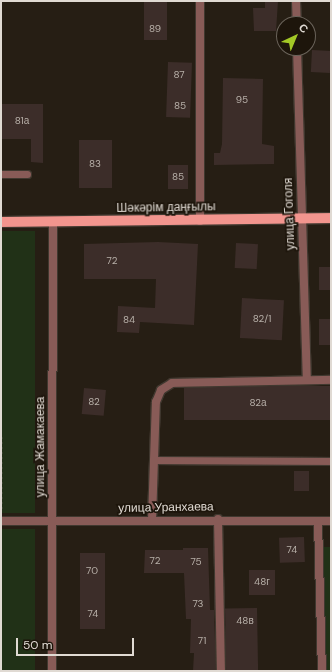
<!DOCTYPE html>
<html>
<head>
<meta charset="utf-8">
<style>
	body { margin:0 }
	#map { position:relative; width:332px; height:672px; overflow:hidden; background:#261e14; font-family:"DM Sans",sans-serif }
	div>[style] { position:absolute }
	.green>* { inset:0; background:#213117; transform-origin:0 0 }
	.building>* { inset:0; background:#3c2d29; transform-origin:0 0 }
	.path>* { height:2.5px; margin-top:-1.25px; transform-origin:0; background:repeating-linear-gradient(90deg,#706960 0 2px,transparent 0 5px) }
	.roads { filter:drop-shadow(1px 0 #40382f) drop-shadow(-1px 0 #40382f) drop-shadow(0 1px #40382f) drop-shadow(0 -1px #40382f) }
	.lane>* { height:7px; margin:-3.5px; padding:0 3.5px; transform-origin:3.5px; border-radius:3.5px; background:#885b57 }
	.street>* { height:8px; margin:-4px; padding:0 4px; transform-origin:4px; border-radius:4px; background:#885b57 }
	.primary>* { height:10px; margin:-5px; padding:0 5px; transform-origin:5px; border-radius:5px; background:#f2958e }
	span { translate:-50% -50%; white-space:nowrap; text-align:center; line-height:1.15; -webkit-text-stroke:3.5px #1d150b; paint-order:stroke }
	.number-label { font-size:10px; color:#b7afa8 }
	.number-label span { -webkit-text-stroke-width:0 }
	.street-label { font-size:12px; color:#e0dad3 }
	.frame { position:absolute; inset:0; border:2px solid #e0dad3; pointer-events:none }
	.north { position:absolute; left:276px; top:16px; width:40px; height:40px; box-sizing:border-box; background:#1d150b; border:1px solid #6b645b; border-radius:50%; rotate:44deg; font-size:11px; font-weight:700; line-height:16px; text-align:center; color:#e0dad3 }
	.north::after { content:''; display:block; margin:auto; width:14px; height:18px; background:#a3c826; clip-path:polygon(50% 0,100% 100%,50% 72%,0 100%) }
	.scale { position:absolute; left:16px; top:638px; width:118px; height:18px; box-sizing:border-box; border:2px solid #e0dad3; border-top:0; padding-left:5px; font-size:12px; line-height:14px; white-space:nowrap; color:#e0dad3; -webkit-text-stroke:3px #1d150b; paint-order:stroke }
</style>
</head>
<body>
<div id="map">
	<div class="green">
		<i style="left:1px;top:231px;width:34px;height:282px"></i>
		<i style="left:1px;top:529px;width:34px;height:142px"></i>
		<i style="clip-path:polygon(321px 547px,331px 547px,331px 671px,325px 671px)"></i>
	</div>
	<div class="building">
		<i style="left:144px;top:1px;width:23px;height:39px"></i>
		<i style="clip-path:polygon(265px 1px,278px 1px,276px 31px,254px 31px,253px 8px,265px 8px)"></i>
		<i style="left:312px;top:50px;width:19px;height:22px;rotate:3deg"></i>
		<i style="left:168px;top:62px;width:24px;height:55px;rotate:2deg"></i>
		<i style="clip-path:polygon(223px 78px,263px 79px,262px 144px,274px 146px,274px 164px,214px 165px,214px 153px,220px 153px,222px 144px)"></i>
		<i style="clip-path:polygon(1px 104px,43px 104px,43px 163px,31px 162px,31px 139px,1px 139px)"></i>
		<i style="left:79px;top:140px;width:33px;height:48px"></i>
		<i style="left:168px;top:165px;width:20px;height:24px"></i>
		<i style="clip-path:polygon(158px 242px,198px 244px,194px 325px,140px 322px,139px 333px,117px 332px,118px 306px,155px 308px,156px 279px,84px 279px,84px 244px)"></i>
		<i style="left:236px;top:243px;width:22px;height:25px;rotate:3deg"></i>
		<i style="left:319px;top:267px;width:12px;height:23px"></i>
		<i style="left:242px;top:298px;width:42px;height:40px;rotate:3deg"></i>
		<i style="left:319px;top:319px;width:12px;height:26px"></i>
		<i style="left:331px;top:386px;width:34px;height:147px;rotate:90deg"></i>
		<i style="left:84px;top:388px;width:22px;height:26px;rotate:5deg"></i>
		<i style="left:294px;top:471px;width:15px;height:20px"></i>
		<i style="left:304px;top:537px;width:25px;height:25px;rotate:88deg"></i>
		<i style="clip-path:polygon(183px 548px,208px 548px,210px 610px,214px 610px,216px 671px,193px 671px,194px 653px,190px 653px,191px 619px,186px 619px,184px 573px,144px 573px,145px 550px,183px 550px)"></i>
		<i style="left:80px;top:553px;width:25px;height:76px"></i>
		<i style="left:249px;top:570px;width:26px;height:25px"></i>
		<i style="left:257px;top:608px;width:63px;height:32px;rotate:89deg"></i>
	</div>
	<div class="path">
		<i style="left:1px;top:437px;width:73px;rotate:90deg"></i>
	</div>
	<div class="roads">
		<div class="lane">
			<i style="left:1px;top:174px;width:26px"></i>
			<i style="left:153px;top:460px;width:178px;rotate:0.3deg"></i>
		</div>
		<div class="street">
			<i style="left:200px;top:1px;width:220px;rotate:90deg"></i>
			<i style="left:296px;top:1px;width:23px;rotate:88deg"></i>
			<i style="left:297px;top:48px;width:332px;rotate:88.3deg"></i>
			<i style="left:218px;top:519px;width:152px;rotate:88.9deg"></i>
			<i style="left:152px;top:520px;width:118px;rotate:-88.1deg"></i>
			<i style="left:156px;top:402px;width:13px;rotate:-67deg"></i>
			<i style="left:161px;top:390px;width:13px;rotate:-32deg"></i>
			<i style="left:172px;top:383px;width:159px;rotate:-1.1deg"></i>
			<i style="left:1px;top:521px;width:330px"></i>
			<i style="left:318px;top:521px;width:150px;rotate:88.5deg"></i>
			<i style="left:52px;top:671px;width:449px;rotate:-89.9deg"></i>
		</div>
		<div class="primary">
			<i style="left:1px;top:222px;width:330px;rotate:-0.7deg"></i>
		</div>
	</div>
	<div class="number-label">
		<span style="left:155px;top:29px">89</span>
		<span style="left:179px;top:75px">87</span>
		<span style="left:242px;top:100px">95</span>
		<span style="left:180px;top:106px">85</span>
		<span style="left:22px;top:121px">81а</span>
		<span style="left:95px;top:164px">83</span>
		<span style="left:178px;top:177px">85</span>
		<span style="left:112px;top:261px">72</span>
		<span style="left:262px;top:319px">82/1</span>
		<span style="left:129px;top:320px">84</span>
		<span style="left:94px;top:402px">82</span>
		<span style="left:258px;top:403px">82а</span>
		<span style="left:292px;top:550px">74</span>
		<span style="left:155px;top:561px">72</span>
		<span style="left:196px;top:562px">75</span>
		<span style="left:92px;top:571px">70</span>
		<span style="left:262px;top:582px">48г</span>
		<span style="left:198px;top:604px">73</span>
		<span style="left:93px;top:614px">74</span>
		<span style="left:245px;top:621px">48в</span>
		<span style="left:202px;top:641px">71</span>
	</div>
	<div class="street-label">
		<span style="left:166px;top:208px;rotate:-1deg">Шәкәрім даңғылы</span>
		<span style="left:290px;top:214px;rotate:-92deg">улица Гоголя</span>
		<span style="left:41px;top:447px;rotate:-90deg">улица Жамакаева</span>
		<span style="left:166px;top:508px;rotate:-1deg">улица Уранхаева</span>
	</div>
	<div class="frame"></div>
	<div class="north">С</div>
	<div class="scale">50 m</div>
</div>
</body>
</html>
